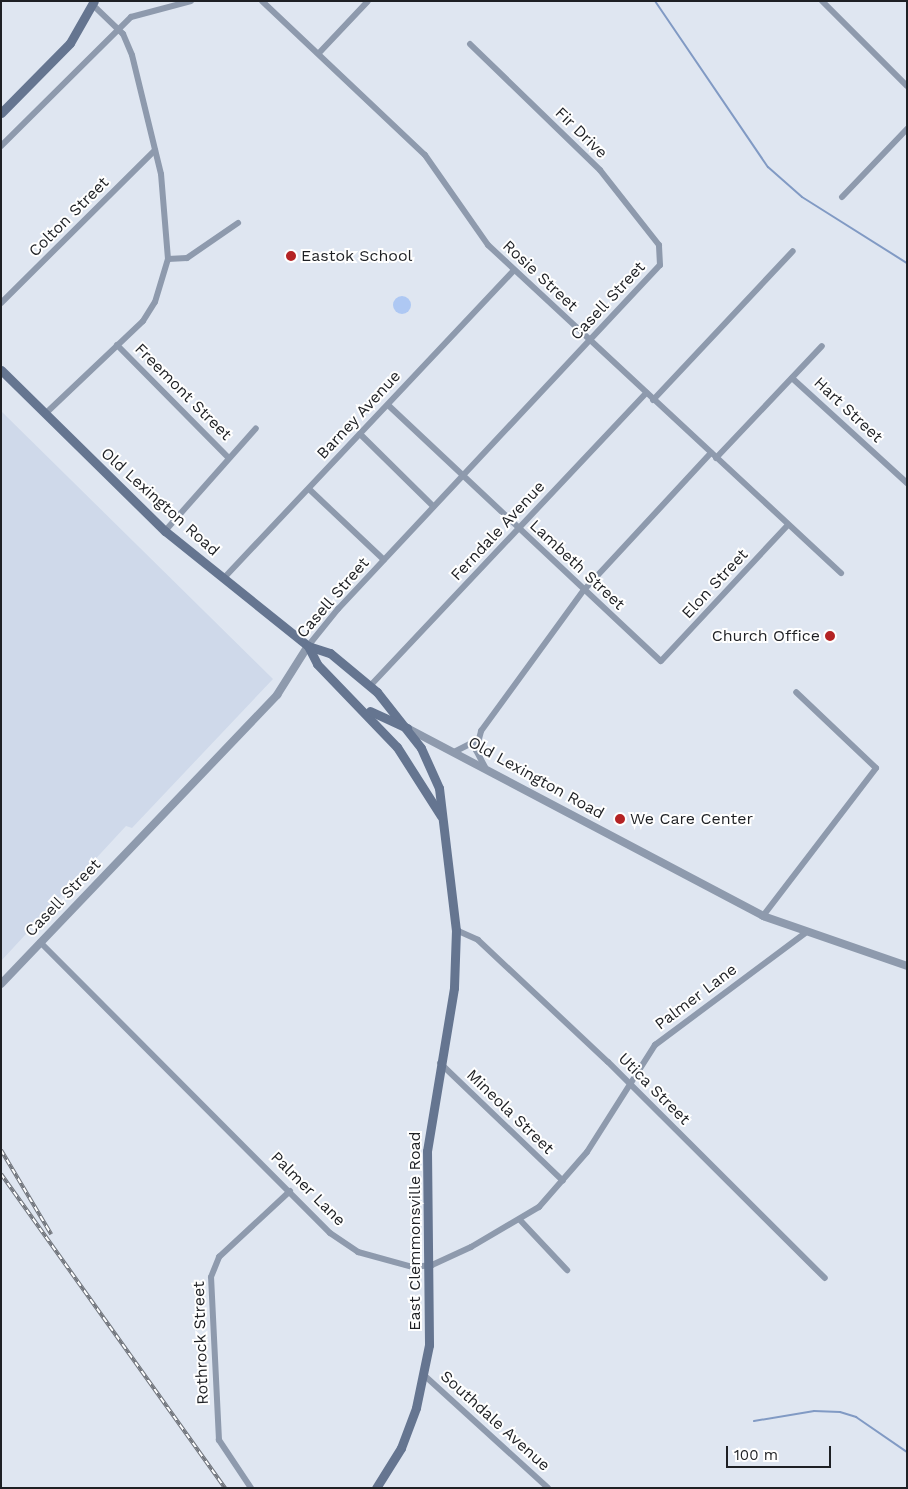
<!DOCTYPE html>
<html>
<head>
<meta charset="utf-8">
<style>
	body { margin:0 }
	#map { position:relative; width:908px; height:1489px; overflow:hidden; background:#dfe6f1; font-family:"Work Sans",sans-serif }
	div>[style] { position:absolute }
	.built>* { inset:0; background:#cfd9ea }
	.green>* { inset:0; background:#aec8f3 }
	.round { border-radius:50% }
	.stream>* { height:2px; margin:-1px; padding:0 1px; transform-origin:1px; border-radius:1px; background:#819ac4 }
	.minor>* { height:6px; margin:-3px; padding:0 3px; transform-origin:3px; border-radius:3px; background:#8e9aad }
	.tertiary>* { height:8px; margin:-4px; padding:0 4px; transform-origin:4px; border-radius:4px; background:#8e9aad }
	.secondary>* { height:9px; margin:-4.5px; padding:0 4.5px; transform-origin:4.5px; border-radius:4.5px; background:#657590 }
	.rail>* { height:4px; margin-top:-2px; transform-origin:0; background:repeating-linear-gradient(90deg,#fff 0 5.5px,#71757c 0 11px); box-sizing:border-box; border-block:1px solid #71757c }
	.dots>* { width:14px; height:14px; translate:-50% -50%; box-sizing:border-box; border:2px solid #fff; border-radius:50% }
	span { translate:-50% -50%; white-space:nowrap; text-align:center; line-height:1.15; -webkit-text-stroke:4px #fff; paint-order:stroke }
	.street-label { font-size:16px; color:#1e2024 }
	.poi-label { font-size:16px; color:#1e2024 }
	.left { translate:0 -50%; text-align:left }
	.right { translate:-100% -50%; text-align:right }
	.frame { position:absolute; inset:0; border:2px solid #1e2024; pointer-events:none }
	.scale { position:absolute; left:726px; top:1446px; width:105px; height:22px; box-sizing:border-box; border:2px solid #1e2024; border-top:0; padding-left:6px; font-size:15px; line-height:18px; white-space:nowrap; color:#1e2024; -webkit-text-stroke:4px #fff; paint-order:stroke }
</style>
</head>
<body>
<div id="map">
	<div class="built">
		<i style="clip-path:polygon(1px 411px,273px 679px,132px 828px,126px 826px,1px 961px)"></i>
	</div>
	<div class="green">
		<i class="round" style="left:393px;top:296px;width:18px;height:18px"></i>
	</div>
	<div class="stream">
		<i style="left:655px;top:1px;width:201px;rotate:55.8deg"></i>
		<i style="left:768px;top:167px;width:45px;rotate:41.4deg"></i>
		<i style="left:802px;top:197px;width:124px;rotate:32.2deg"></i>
		<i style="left:754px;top:1421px;width:61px;rotate:-9.5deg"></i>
		<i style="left:814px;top:1411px;width:26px;rotate:2deg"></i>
		<i style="left:840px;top:1412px;width:17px;rotate:17deg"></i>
		<i style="left:856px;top:1417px;width:62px;rotate:34.5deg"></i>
	</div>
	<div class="minor">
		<i style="left:262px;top:1px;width:224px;rotate:43.4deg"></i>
		<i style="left:425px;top:155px;width:110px;rotate:55deg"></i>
		<i style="left:488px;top:245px;width:482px;rotate:42.9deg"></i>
		<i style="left:822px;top:1px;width:120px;rotate:45deg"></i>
		<i style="left:319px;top:53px;width:71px;rotate:-46.7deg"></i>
		<i style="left:1px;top:146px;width:183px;rotate:-44.8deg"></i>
		<i style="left:131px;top:17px;width:62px;rotate:-14.9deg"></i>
		<i style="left:842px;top:197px;width:94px;rotate:-46.3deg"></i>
		<i style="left:168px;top:259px;width:19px;rotate:-3deg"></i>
		<i style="left:187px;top:258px;width:62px;rotate:-34.5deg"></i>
		<i style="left:1px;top:303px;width:217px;rotate:-44.8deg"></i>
		<i style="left:117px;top:345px;width:159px;rotate:45.3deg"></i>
		<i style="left:792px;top:378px;width:156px;rotate:42.4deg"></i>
		<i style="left:653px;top:400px;width:204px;rotate:-46.8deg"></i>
		<i style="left:388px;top:405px;width:374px;rotate:43.2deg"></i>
		<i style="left:661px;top:661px;width:186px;rotate:-47deg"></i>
		<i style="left:45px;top:414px;width:135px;rotate:-43.5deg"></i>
		<i style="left:143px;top:321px;width:22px;rotate:-58deg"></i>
		<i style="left:155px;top:302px;width:45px;rotate:-73.2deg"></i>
		<i style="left:168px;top:259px;width:85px;rotate:-94.7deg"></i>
		<i style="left:161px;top:174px;width:122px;rotate:-103.7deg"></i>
		<i style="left:132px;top:55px;width:23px;rotate:-113deg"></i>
		<i style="left:123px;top:34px;width:42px;rotate:-136deg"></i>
		<i style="left:360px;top:434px;width:103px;rotate:44.6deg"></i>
		<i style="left:716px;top:458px;width:154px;rotate:-46.6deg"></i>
		<i style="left:309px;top:489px;width:103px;rotate:43.4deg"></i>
		<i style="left:165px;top:531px;width:137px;rotate:-48.5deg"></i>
		<i style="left:223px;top:579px;width:424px;rotate:-46.7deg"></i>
		<i style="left:308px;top:646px;width:48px;rotate:-51deg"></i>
		<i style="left:338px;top:609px;width:471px;rotate:-46.9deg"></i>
		<i style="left:660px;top:265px;width:20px;rotate:-93deg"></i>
		<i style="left:659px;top:245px;width:95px;rotate:-128.2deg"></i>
		<i style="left:600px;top:170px;width:181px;rotate:-135.9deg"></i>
		<i style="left:370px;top:686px;width:403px;rotate:-46.7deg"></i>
		<i style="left:456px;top:751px;width:22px;rotate:-27deg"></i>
		<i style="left:485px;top:767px;width:19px;rotate:-118deg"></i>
		<i style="left:476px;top:750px;width:20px;rotate:-75deg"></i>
		<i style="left:481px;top:731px;width:175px;rotate:-53.9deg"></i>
		<i style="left:584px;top:590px;width:187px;rotate:-47.2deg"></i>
		<i style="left:763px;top:916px;width:186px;rotate:-52.6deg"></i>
		<i style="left:876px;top:768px;width:110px;rotate:-136.5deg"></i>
		<i style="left:456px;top:930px;width:24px;rotate:24deg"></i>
		<i style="left:478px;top:940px;width:178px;rotate:43.2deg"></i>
		<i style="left:608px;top:1062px;width:306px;rotate:44.9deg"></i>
		<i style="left:40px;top:942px;width:411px;rotate:45.1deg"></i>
		<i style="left:330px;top:1233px;width:34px;rotate:34deg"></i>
		<i style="left:358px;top:1252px;width:57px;rotate:15.3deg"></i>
		<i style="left:413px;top:1267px;width:19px;rotate:-6deg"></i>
		<i style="left:432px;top:1265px;width:43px;rotate:-24.8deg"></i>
		<i style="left:471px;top:1247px;width:79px;rotate:-30.5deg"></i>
		<i style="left:539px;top:1207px;width:73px;rotate:-48.9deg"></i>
		<i style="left:587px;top:1152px;width:127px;rotate:-57.6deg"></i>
		<i style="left:655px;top:1045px;width:187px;rotate:-36.7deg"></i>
		<i style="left:440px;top:1063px;width:170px;rotate:43.8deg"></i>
		<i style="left:520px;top:1220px;width:69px;rotate:46.8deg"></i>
		<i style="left:425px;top:1376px;width:166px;rotate:42.3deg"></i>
		<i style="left:251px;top:1488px;width:58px;rotate:-123.7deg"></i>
		<i style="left:219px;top:1440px;width:163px;rotate:-92.8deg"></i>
		<i style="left:211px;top:1277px;width:22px;rotate:-68deg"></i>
		<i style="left:219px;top:1257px;width:97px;rotate:-42.9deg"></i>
	</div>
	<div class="tertiary">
		<i style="left:407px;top:728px;width:403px;rotate:27.8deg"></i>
		<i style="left:763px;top:916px;width:152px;rotate:19.1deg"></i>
		<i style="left:1px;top:984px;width:400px;rotate:-46.3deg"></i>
		<i style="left:277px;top:695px;width:58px;rotate:-57.7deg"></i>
	</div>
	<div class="secondary">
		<i style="left:1px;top:113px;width:98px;rotate:-45.4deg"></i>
		<i style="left:70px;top:43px;width:48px;rotate:-60.3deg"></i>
		<i style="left:1px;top:370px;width:230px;rotate:44.5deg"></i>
		<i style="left:165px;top:531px;width:184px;rotate:38.8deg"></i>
		<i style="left:308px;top:646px;width:23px;rotate:18deg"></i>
		<i style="left:330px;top:653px;width:61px;rotate:39.7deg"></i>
		<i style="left:377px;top:692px;width:71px;rotate:51.8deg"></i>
		<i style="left:421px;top:748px;width:44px;rotate:65.8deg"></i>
		<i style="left:439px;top:788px;width:143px;rotate:83.2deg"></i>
		<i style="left:456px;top:930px;width:58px;rotate:92deg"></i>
		<i style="left:454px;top:988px;width:165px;rotate:99.4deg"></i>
		<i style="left:427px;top:1151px;width:194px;rotate:89.4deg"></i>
		<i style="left:429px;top:1345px;width:64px;rotate:101.7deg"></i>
		<i style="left:416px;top:1408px;width:43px;rotate:110.6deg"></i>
		<i style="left:401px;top:1448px;width:47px;rotate:122deg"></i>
		<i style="left:308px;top:646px;width:20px;rotate:63deg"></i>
		<i style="left:317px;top:664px;width:115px;rotate:46.1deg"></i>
		<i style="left:397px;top:747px;width:82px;rotate:57.5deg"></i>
		<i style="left:370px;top:711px;width:41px;rotate:24.7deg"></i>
	</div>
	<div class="rail">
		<i style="left:1px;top:1150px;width:98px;rotate:59.2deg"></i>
		<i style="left:1px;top:1174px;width:386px;rotate:54.5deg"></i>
	</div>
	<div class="dots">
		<i style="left:291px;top:256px;background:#b42324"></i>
		<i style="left:830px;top:636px;background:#b42324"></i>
		<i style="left:620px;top:819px;background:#b42324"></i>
	</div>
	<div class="street-label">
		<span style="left:581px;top:133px;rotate:44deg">Fir Drive</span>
		<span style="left:69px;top:217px;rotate:-45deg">Colton Street</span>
		<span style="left:540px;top:276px;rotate:43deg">Rosie Street</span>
		<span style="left:608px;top:301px;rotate:-47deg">Casell Street</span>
		<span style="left:183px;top:392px;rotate:45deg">Freemont Street</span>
		<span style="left:848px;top:410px;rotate:43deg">Hart Street</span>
		<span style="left:359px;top:415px;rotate:-47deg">Barney Avenue</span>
		<span style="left:160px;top:502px;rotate:42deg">Old Lexington Road</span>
		<span style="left:498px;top:531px;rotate:-47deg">Ferndale Avenue</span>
		<span style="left:577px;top:565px;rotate:43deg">Lambeth Street</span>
		<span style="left:715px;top:584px;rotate:-47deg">Elon Street</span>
		<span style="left:333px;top:598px;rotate:-49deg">Casell Street</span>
		<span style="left:536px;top:778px;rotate:29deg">Old Lexington Road</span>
		<span style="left:63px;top:898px;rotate:-46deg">Casell Street</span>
		<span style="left:696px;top:997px;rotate:-37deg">Palmer Lane</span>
		<span style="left:654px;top:1089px;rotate:45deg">Utica Street</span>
		<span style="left:510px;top:1112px;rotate:44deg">Mineola Street</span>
		<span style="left:308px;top:1189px;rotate:45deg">Palmer Lane</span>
		<span style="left:415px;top:1231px;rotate:-90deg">East Clemmonsville Road</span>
		<span style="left:201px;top:1343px;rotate:-92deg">Rothrock Street</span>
		<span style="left:495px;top:1421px;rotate:42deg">Southdale Avenue</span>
	</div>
	<div class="poi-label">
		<span class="left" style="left:301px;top:256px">Eastok School</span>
		<span class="right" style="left:820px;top:636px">Church Office</span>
		<span class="left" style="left:630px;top:819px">We Care Center</span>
	</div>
	<div class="frame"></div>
	<div class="scale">100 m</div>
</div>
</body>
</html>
